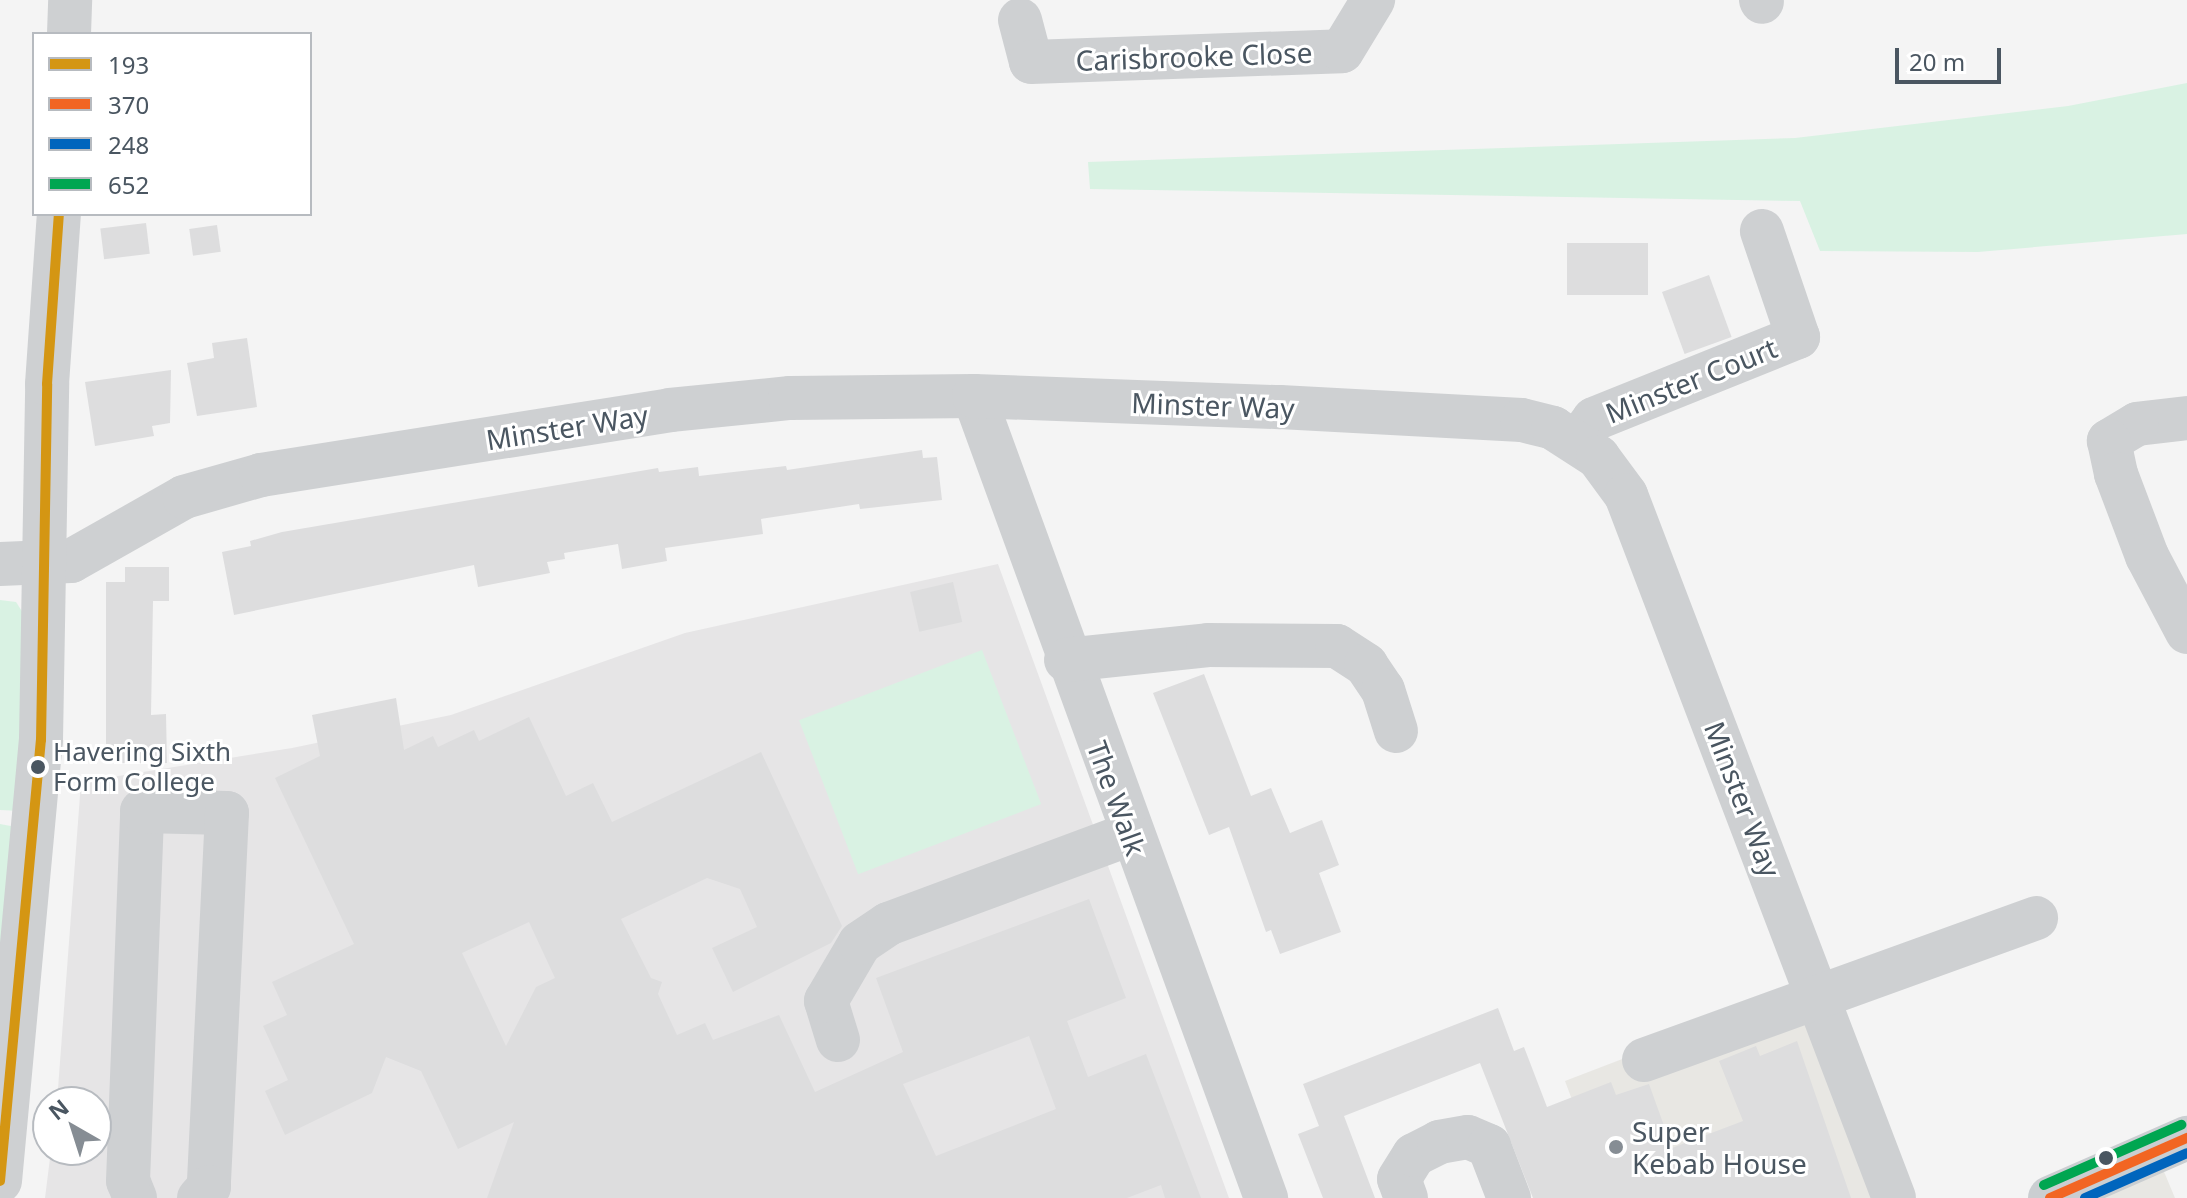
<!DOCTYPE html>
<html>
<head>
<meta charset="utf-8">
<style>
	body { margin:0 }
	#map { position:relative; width:2187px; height:1198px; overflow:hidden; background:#f4f4f4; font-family:"Noto Sans",sans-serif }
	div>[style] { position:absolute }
	.commercial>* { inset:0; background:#e8e7e3 }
	.education>* { inset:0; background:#e6e5e6 }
	.green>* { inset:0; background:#d9f2e3; transform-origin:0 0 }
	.building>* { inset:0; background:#ddddde; transform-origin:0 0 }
	.minor>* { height:44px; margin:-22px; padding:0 22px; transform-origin:22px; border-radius:22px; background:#ced0d2 }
	.major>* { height:44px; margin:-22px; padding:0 22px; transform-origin:22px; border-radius:22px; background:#caced1 }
	.bus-1>* { height:10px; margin:-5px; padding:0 5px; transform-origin:5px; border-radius:5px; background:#d49613 }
	.bus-2>* { height:10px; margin:-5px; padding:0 5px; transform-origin:5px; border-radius:5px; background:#f26522 }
	.bus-3>* { height:10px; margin:-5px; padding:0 5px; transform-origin:5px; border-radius:5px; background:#0065bd }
	.bus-4>* { height:10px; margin:-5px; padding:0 5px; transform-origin:5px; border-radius:5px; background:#00a651 }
	.dots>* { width:22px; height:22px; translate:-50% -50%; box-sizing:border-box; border:4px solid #fff; border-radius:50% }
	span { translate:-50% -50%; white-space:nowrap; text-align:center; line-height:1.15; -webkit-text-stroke:6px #fff; paint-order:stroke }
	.bus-label { font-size:26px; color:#4a5661 }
	.left { translate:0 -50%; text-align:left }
	.street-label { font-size:28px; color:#4a5661 }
	.poi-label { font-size:28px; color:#4a5661 }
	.legend { position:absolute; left:32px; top:32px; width:280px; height:184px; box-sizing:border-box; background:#fff; border:2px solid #b7bbc0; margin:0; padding:10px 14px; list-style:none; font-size:24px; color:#4a5661 }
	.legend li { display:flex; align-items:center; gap:16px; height:40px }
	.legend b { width:40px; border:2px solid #b7bbc0 }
	.north { position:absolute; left:32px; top:1086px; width:80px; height:80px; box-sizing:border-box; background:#fff; border:2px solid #b7bbc0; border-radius:50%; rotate:321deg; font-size:22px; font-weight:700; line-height:32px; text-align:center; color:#4a5661 }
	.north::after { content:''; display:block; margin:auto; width:28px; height:36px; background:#868d94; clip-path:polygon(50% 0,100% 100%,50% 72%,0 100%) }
	.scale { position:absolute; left:1895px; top:48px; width:106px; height:36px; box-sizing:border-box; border:4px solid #4a5661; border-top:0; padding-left:10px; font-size:24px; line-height:28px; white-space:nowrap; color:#4a5661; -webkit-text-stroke:6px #fff; paint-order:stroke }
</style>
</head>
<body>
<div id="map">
	<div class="commercial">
		<i style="clip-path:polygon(1815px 985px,1894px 1198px,1609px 1198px,1565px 1081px)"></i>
		<i style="clip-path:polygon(2157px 1155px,2175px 1198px,2048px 1198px)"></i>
	</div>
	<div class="education">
		<i style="clip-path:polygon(998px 564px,1229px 1198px,45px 1198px,51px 1150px,96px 1150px,96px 1102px,57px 1102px,81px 782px,292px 748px,451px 715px,685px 633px)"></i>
	</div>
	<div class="green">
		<i style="clip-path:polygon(2187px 83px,2187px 234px,1978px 252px,1820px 251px,1800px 201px,1090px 189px,1088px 162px,1795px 138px,2068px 106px)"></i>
		<i style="clip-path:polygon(0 600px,16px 602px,25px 616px,20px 811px,0 810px)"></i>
		<i style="left:982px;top:650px;width:165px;height:196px;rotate:69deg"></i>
		<i style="clip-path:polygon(0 824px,16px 827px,0 980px)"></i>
	</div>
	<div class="building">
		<i style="left:146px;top:223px;width:31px;height:46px;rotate:83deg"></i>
		<i style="left:217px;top:225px;width:27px;height:28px;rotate:82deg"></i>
		<i style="left:1567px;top:243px;width:81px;height:52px"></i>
		<i style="left:1709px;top:275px;width:66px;height:50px;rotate:70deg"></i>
		<i style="clip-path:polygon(247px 338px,257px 407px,197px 416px,187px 363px,214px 358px,212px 343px)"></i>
		<i style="clip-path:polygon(171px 370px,170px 423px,152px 426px,154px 436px,95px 446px,85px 382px)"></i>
		<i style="clip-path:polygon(922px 450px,923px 458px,937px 457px,942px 500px,860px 509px,859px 504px,761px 519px,763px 534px,665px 548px,667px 561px,622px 569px,618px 544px,564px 553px,565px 559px,547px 562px,550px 573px,478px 587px,474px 565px,234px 615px,222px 552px,251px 546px,250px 541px,282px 532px,658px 468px,659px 472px,698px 467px,699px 476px,786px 466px,787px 470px)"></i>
		<i style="clip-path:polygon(125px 567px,169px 567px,169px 601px,153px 601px,151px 715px,166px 714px,167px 763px,106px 763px,106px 582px,125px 582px)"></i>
		<i style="left:953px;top:582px;width:41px;height:44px;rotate:77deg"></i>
		<i style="clip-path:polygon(1204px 674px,1251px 796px,1271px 788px,1290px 833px,1322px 820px,1339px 865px,1319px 873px,1341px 932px,1280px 954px,1271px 930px,1266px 932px,1229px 827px,1209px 835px,1153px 693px)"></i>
		<i style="clip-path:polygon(evenodd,396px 698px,404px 750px,433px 736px,438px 747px,474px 730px,479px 741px,529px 717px,566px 796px,593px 783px,612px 822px,761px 752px,842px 926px,831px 943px,733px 992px,712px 948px,757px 927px,740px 889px,707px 878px,621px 919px,651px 978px,662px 982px,658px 994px,677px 1035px,705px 1023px,713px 1040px,779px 1015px,815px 1092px,903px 1052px,876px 978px,1089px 899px,1126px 998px,1067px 1021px,1088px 1077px,1146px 1054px,1201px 1198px,1165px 1198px,1161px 1185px,1127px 1198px,487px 1198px,514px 1122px,458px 1149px,421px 1071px,386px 1057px,372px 1093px,285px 1135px,265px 1091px,288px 1080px,263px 1026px,287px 1015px,272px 982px,354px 944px,275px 778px,320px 756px,312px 715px,396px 698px,529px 922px,555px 978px,536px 987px,506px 1046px,462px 953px,529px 922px,396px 698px,1029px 1036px,1056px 1109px,936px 1156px,903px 1084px,1029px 1036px)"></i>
		<i style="clip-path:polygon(1498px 1008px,1514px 1051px,1524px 1047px,1547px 1107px,1611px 1082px,1616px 1095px,1649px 1084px,1672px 1148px,1743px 1121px,1719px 1061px,1756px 1046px,1760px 1056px,1797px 1041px,1851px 1198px,1533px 1198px,1480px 1063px,1344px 1116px,1375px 1198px,1323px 1198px,1298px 1134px,1319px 1126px,1303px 1084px)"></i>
	</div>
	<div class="minor">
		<i style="left:1761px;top:0;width:2px;rotate:63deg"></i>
		<i style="left:1020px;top:20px;width:43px;rotate:75.3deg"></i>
		<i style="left:1031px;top:62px;width:311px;rotate:-2deg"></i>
		<i style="left:1342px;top:51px;width:60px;rotate:-58.7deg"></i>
		<i style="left:69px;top:34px;width:34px;rotate:-88deg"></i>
		<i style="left:974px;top:396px;width:854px;rotate:69.99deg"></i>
		<i style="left:2187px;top:418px;width:50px;rotate:173.2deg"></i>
		<i style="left:2137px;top:424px;width:33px;rotate:149deg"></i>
		<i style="left:2109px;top:441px;width:34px;rotate:78deg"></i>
		<i style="left:2116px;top:474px;width:88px;rotate:69.3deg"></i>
		<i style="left:2147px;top:556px;width:86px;rotate:62.2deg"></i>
		<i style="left:1578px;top:441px;width:27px;rotate:-54deg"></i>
		<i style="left:1594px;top:419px;width:220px;rotate:-21.9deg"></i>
		<i style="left:1798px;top:337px;width:112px;rotate:-108.8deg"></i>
		<i style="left:0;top:564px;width:71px;rotate:-2.4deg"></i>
		<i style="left:71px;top:561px;width:130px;rotate:-29.5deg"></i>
		<i style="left:184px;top:497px;width:80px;rotate:-15.9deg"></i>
		<i style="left:261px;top:475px;width:414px;rotate:-9deg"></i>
		<i style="left:670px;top:410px;width:121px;rotate:-5.7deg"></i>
		<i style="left:790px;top:398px;width:184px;rotate:-0.6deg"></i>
		<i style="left:974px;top:396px;width:306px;rotate:2.1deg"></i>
		<i style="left:1280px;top:407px;width:242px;rotate:3.1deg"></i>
		<i style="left:1522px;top:420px;width:32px;rotate:14deg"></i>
		<i style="left:1553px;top:428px;width:54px;rotate:32.8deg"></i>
		<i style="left:1598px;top:457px;width:47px;rotate:53.6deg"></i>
		<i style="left:1626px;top:495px;width:752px;rotate:69.13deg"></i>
		<i style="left:1066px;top:660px;width:143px;rotate:-6deg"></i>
		<i style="left:1208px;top:645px;width:129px;rotate:0.4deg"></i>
		<i style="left:1337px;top:646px;width:35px;rotate:33deg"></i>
		<i style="left:1366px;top:665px;width:30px;rotate:56deg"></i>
		<i style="left:1383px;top:690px;width:43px;rotate:72.4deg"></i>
		<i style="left:838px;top:1040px;width:41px;rotate:-107.1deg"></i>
		<i style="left:826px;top:1001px;width:67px;rotate:-59.6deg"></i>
		<i style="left:860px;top:943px;width:34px;rotate:-34deg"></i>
		<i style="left:888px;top:924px;width:258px;rotate:-20.4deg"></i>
		<i style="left:1644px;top:1060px;width:417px;rotate:-19.9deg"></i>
		<i style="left:0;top:1181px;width:443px;rotate:-84.7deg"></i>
		<i style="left:41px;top:740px;width:356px;rotate:-89deg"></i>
		<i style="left:47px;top:384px;width:170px;rotate:-86deg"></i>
		<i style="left:135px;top:1198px;width:18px;rotate:-112deg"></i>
		<i style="left:128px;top:1181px;width:370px;rotate:-87.8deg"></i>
		<i style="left:142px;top:811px;width:85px;rotate:1.3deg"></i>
		<i style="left:227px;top:813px;width:374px;rotate:92.8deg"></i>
		<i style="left:209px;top:1187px;width:15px;rotate:132deg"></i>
		<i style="left:1406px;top:1198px;width:20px;rotate:-110deg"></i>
		<i style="left:1399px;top:1179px;width:28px;rotate:-58deg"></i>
		<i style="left:1414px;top:1155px;width:28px;rotate:-27deg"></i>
		<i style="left:1439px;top:1142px;width:29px;rotate:-10deg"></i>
		<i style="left:1468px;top:1137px;width:23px;rotate:23deg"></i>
		<i style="left:1489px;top:1146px;width:56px;rotate:69deg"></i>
	</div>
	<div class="major">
		<i style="left:2050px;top:1198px;width:150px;rotate:-23.7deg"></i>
	</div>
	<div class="bus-1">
		<i style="left:0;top:1181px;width:443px;rotate:-84.7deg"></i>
		<i style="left:41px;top:740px;width:356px;rotate:-89deg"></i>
		<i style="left:47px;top:384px;width:170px;rotate:-86deg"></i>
	</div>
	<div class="bus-2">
		<i style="left:2050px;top:1198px;width:150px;rotate:-23.7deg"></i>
	</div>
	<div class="bus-3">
		<i style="left:2085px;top:1198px;width:111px;rotate:-23.8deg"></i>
	</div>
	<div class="bus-4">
		<i style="left:2044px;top:1185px;width:150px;rotate:-23.7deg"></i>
	</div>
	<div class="dots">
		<i style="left:38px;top:767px;background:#4a5661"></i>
		<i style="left:1616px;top:1147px;background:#868d94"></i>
		<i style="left:2106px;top:1158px;background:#4a5661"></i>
	</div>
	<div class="bus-label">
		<span class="left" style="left:53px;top:767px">Havering Sixth<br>Form College</span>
	</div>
	<div class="street-label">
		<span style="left:1194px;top:56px;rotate:-2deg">Carisbrooke Close</span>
		<span style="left:1691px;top:380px;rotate:-22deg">Minster Court</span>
		<span style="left:1213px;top:405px;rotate:2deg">Minster Way</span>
		<span style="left:567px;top:427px;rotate:-9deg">Minster Way</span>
		<span style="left:1117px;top:798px;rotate:70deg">The Walk</span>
		<span style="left:1743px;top:799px;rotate:69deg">Minster Way</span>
	</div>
	<div class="poi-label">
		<span class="left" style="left:1632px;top:1147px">Super<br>Kebab House</span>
	</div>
	<ul class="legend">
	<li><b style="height:10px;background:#d49613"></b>193</li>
	<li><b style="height:10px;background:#f26522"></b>370</li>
	<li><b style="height:10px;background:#0065bd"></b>248</li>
	<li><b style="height:10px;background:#00a651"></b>652</li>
	</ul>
	<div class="north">N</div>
	<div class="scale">20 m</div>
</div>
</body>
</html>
